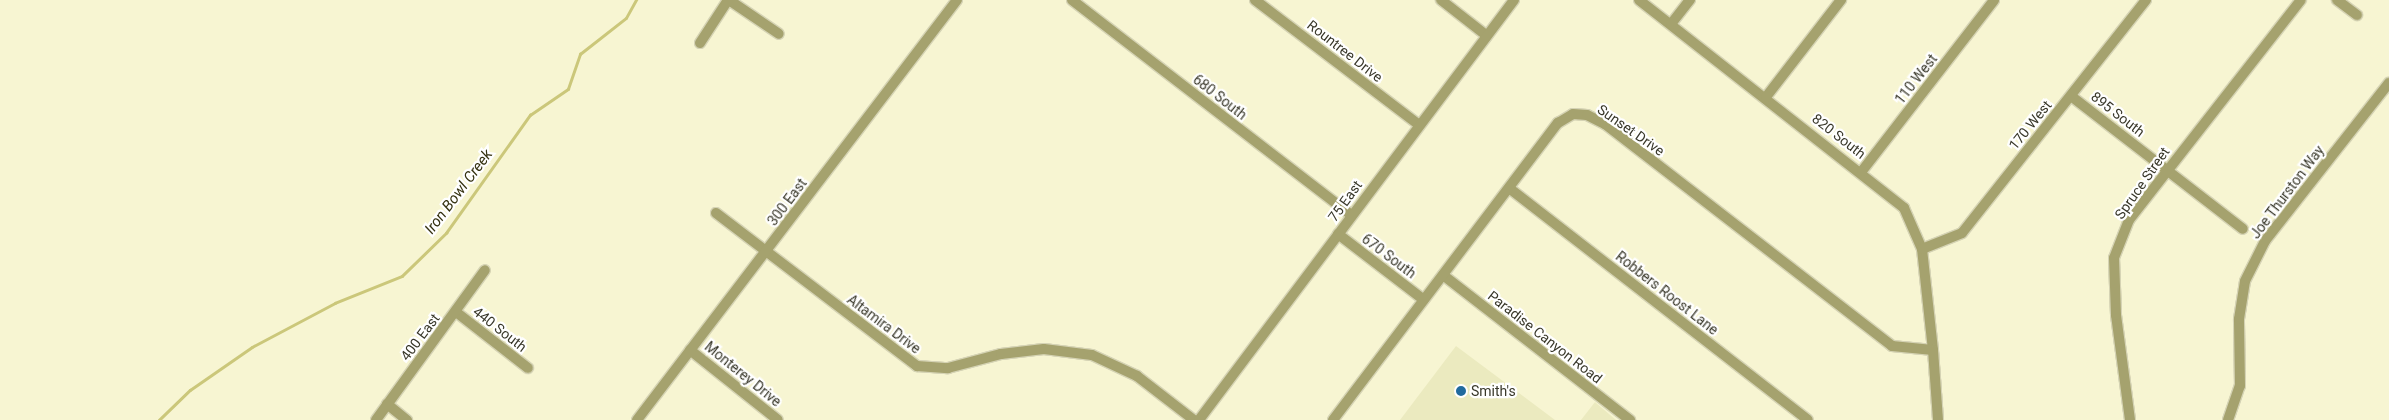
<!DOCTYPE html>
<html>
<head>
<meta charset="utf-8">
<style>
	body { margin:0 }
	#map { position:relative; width:2389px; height:420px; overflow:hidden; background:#f7f5d2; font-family:Roboto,sans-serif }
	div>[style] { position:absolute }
	.built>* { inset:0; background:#ebeabf }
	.stream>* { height:2.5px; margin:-1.25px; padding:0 1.25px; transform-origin:1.25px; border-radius:1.25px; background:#cbc77a }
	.roads { filter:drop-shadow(1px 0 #d5d3b4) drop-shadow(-1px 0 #d5d3b4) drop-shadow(0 1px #d5d3b4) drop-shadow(0 -1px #d5d3b4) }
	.minor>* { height:10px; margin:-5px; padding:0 5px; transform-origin:5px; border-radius:5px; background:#a5a26e }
	.dots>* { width:14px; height:14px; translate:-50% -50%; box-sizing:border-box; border:2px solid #fff; border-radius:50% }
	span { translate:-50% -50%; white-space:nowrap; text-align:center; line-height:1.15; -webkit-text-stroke:4.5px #fff; paint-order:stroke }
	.street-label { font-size:14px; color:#383729 }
	.poi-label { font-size:14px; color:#383729 }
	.left { translate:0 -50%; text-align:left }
	.water-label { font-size:15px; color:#34310f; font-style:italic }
</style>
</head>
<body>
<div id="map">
	<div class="built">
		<i style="clip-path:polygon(1456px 346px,1555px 420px,1400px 420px)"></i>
		<i style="clip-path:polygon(1595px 402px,1616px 420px,1581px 420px)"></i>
	</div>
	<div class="stream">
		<i style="left:159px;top:420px;width:43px;rotate:-44.1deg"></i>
		<i style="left:190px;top:390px;width:75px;rotate:-34.7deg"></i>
		<i style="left:252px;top:347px;width:94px;rotate:-27.9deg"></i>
		<i style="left:335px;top:303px;width:72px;rotate:-21.9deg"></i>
		<i style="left:402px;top:276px;width:62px;rotate:-44.3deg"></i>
		<i style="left:446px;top:233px;width:145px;rotate:-54.6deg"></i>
		<i style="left:530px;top:115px;width:46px;rotate:-34.4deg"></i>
		<i style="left:568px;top:89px;width:37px;rotate:-71deg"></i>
		<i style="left:580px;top:54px;width:58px;rotate:-38deg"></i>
		<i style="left:626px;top:18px;width:21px;rotate:-61deg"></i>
	</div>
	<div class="roads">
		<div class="minor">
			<i style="left:729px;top:0;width:60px;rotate:34.2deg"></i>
			<i style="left:1072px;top:0;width:352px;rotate:37.6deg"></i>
			<i style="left:1255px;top:0;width:206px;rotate:37.3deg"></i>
			<i style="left:1441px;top:0;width:58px;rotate:38deg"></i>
			<i style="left:1639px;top:0;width:337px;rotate:38.1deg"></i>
			<i style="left:1904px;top:208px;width:45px;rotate:66.3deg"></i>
			<i style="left:1922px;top:249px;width:102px;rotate:83.8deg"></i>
			<i style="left:2337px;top:0;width:25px;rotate:37deg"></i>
			<i style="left:1671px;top:24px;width:31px;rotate:-52deg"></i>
			<i style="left:700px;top:43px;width:51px;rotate:-56.9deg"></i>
			<i style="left:2071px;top:96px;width:217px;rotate:37.7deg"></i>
			<i style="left:1766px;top:97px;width:123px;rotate:-52.3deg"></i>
			<i style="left:1862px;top:171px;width:216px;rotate:-52.3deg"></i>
			<i style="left:1509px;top:188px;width:378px;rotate:37.8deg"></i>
			<i style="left:716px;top:213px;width:253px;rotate:37.3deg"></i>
			<i style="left:917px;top:366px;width:31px;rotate:4deg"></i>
			<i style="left:948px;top:368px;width:55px;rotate:-14.8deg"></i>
			<i style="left:1001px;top:354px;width:43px;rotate:-6.6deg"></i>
			<i style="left:1044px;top:349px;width:48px;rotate:7.1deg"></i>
			<i style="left:1092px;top:355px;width:50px;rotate:25deg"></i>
			<i style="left:1137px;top:376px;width:72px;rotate:37.7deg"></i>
			<i style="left:1338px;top:234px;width:108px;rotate:37.5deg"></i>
			<i style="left:1922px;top:249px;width:43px;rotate:-21.8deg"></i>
			<i style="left:1962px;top:233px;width:297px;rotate:-51.7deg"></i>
			<i style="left:1443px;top:275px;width:237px;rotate:37.8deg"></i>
			<i style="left:456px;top:312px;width:91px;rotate:37.9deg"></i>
			<i style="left:690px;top:350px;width:112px;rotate:38.5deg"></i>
			<i style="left:387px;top:404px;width:26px;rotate:39deg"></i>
			<i style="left:376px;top:420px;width:185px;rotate:-54deg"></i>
			<i style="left:637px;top:420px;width:528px;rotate:-52.7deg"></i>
			<i style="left:1199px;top:420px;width:525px;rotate:-53.13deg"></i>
			<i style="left:1333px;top:420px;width:373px;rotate:-52.9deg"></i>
			<i style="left:1558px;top:123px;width:17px;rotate:-31deg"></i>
			<i style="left:1573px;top:114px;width:14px;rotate:4deg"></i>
			<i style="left:1587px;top:115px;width:20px;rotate:27deg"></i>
			<i style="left:1605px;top:124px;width:363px;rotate:37.7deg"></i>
			<i style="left:1892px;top:346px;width:41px;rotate:5.6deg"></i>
			<i style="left:1933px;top:350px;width:70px;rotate:85.9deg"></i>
			<i style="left:2130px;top:420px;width:106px;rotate:-97.6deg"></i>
			<i style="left:2116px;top:315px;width:57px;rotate:-92deg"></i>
			<i style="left:2114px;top:258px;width:41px;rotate:-68.5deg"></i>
			<i style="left:2129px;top:220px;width:279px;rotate:-52deg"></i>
			<i style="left:2228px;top:420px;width:36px;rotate:-71deg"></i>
			<i style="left:2240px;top:386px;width:67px;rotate:-90.9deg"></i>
			<i style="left:2239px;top:319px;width:38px;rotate:-81deg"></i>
			<i style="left:2245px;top:281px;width:45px;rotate:-63.4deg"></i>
			<i style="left:2265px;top:241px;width:201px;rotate:-51.9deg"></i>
		</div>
	</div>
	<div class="dots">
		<i style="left:1461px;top:391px;background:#216a9e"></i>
	</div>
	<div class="street-label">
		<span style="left:1345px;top:51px;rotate:38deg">Rountree Drive</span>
		<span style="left:1916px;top:79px;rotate:-52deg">110 West</span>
		<span style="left:1220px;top:97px;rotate:38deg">680 South</span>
		<span style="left:2118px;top:114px;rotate:38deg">895 South</span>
		<span style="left:2030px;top:125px;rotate:-51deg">170 West</span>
		<span style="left:1631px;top:130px;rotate:35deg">Sunset Drive</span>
		<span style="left:1839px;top:136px;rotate:38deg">820 South</span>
		<span style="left:2142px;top:183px;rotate:-55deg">Spruce Street</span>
		<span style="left:2287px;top:192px;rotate:-53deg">Joe Thurston Way</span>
		<span style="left:1345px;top:201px;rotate:-54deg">75 East</span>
		<span style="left:787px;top:202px;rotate:-53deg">300 East</span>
		<span style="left:1389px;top:256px;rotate:37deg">670 South</span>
		<span style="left:1667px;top:293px;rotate:38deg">Robbers Roost Lane</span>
		<span style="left:884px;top:324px;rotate:37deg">Altamira Drive</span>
		<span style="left:500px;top:329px;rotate:38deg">440 South</span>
		<span style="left:420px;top:337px;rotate:-53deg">400 East</span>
		<span style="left:1545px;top:337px;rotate:38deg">Paradise Canyon Road</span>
		<span style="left:743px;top:374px;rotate:39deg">Monterey Drive</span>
	</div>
	<div class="poi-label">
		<span class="left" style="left:1471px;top:391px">Smith's</span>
	</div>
	<div class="water-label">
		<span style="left:459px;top:192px;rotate:-53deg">Iron Bowl Creek</span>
	</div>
</div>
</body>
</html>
